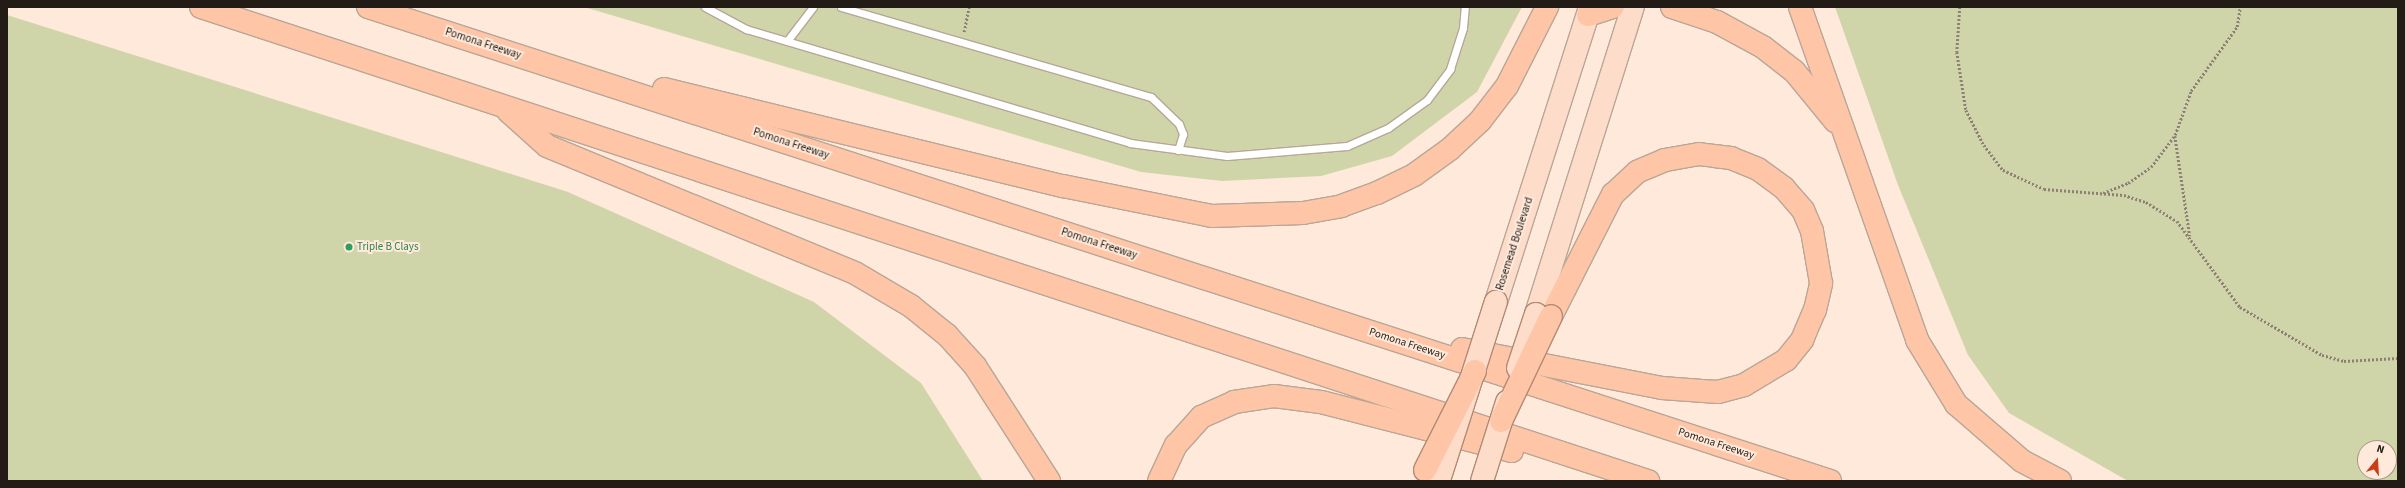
<!DOCTYPE html>
<html>
<head>
<meta charset="utf-8">
<style>
	body { margin:0 }
	#map { position:relative; width:2405px; height:488px; overflow:hidden; background:#fee9da; font-family:"Source Sans 3",sans-serif }
	div>[style] { position:absolute }
	.green>* { inset:0; background:#d0d5a9 }
	.path>* { height:2.5px; margin-top:-1.25px; transform-origin:0; background:repeating-linear-gradient(90deg,#8d7f75 0 2px,transparent 0 4px) }
	.roads { filter:drop-shadow(1px 0 #b9a697) drop-shadow(-1px 0 #b9a697) drop-shadow(0 1px #b9a697) drop-shadow(0 -1px #b9a697) }
	.lane>* { height:7px; margin:-3.5px; padding:0 3.5px; transform-origin:3.5px; border-radius:3.5px; background:#fff }
	.primary>* { height:22px; margin:-11px; padding:0 11px; transform-origin:11px; border-radius:11px; background:#fedcca }
	.highway>* { height:22px; margin:-11px; padding:0 11px; transform-origin:11px; border-radius:11px; background:#fec5a7 }
	.bridges { filter:drop-shadow(1px 0 #b18a74) drop-shadow(-1px 0 #b18a74) drop-shadow(0 1px #b18a74) drop-shadow(0 -1px #b18a74) }
	.primary-bridge>* { height:22px; margin:-11px; padding:0 11px; transform-origin:11px; border-radius:11px; background:#fedcca }
	.highway-bridge>* { height:22px; margin:-11px; padding:0 11px; transform-origin:11px; border-radius:11px; background:#fec5a7 }
	.dots>* { width:11px; height:11px; translate:-50% -50%; box-sizing:border-box; border:2px solid #fee9da; border-radius:50% }
	span { translate:-50% -50%; white-space:nowrap; text-align:center; line-height:1.15; -webkit-text-stroke:4px #fee9da; paint-order:stroke }
	.street-label { font-size:11px; color:#231c16 }
	.leisure-label { font-size:11px; color:#27864d }
	.left { translate:0 -50%; text-align:left }
	.frame { position:absolute; inset:0; border:8px solid #231c16; pointer-events:none }
	.north { position:absolute; left:2357px; top:440px; width:40px; height:40px; box-sizing:border-box; background:#fee9da; border:1px solid #a6978c; border-radius:50%; rotate:18deg; font-size:11px; font-weight:700; line-height:16px; text-align:center; color:#231c16 }
	.north::after { content:''; display:block; margin:auto; width:14px; height:18px; background:#c73e19; clip-path:polygon(50% 0,100% 100%,50% 72%,0 100%) }
</style>
</head>
<body>
<div id="map">
	<div class="green">
		<i style="clip-path:polygon(584px 7px,1522px 7px,1477px 92px,1392px 156px,1321px 176px,1222px 181px,1141px 172px)"></i>
		<i style="clip-path:polygon(evenodd,1835px 7px,2398px 7px,2398px 481px,2128px 481px,2009px 413px,1968px 355px,1898px 185px,1835px 7px,2365px 448px,2389px 448px,2389px 472px,2365px 472px,2365px 448px)"></i>
		<i style="clip-path:polygon(7px 15px,568px 192px,814px 302px,921px 383px,983px 481px,7px 481px)"></i>
	</div>
	<div class="path">
		<i style="left:1960px;top:7px;width:45px;rotate:93.8deg"></i>
		<i style="left:1957px;top:52px;width:59px;rotate:81.2deg"></i>
		<i style="left:1966px;top:110px;width:39px;rotate:63deg"></i>
		<i style="left:1984px;top:145px;width:31px;rotate:53deg"></i>
		<i style="left:2003px;top:170px;width:45px;rotate:24.9deg"></i>
		<i style="left:2044px;top:189px;width:80px;rotate:4.3deg"></i>
		<i style="left:2124px;top:195px;width:23px;rotate:18deg"></i>
		<i style="left:2146px;top:202px;width:36px;rotate:32deg"></i>
		<i style="left:2177px;top:221px;width:107px;rotate:53.8deg"></i>
		<i style="left:2240px;top:307px;width:95px;rotate:30.3deg"></i>
		<i style="left:2322px;top:355px;width:23px;rotate:15deg"></i>
		<i style="left:2344px;top:361px;width:54px;rotate:-3.2deg"></i>
		<i style="left:964px;top:32px;width:25px;rotate:-79deg"></i>
		<i style="left:2175px;top:136px;width:101px;rotate:81.5deg"></i>
		<i style="left:2103px;top:193px;width:27px;rotate:-22deg"></i>
		<i style="left:2128px;top:183px;width:28px;rotate:-35deg"></i>
		<i style="left:2151px;top:167px;width:40px;rotate:-53deg"></i>
		<i style="left:2175px;top:135px;width:47px;rotate:-70deg"></i>
		<i style="left:2191px;top:91px;width:79px;rotate:-54.3deg"></i>
		<i style="left:2237px;top:27px;width:20px;rotate:-81deg"></i>
	</div>
	<div class="roads">
		<div class="lane">
			<i style="left:705px;top:7px;width:47px;rotate:28.2deg"></i>
			<i style="left:746px;top:29px;width:401px;rotate:16.5deg"></i>
			<i style="left:1130px;top:143px;width:98px;rotate:7.6deg"></i>
			<i style="left:1227px;top:156px;width:120px;rotate:-4.8deg"></i>
			<i style="left:1347px;top:146px;width:45px;rotate:-23.7deg"></i>
			<i style="left:1388px;top:128px;width:48px;rotate:-35.7deg"></i>
			<i style="left:1427px;top:100px;width:39px;rotate:-53deg"></i>
			<i style="left:1450px;top:69px;width:43px;rotate:-72.4deg"></i>
			<i style="left:1463px;top:28px;width:21px;rotate:-85deg"></i>
			<i style="left:841px;top:7px;width:323px;rotate:16.2deg"></i>
			<i style="left:1151px;top:97px;width:39px;rotate:44deg"></i>
			<i style="left:1179px;top:124px;width:11px;rotate:68deg"></i>
			<i style="left:1183px;top:134px;width:17px;rotate:107deg"></i>
			<i style="left:787px;top:41px;width:43px;rotate:-52.6deg"></i>
		</div>
		<div class="primary">
			<i style="left:1496px;top:302px;width:310px;rotate:-72.3deg"></i>
			<i style="left:1536px;top:314px;width:322px;rotate:-72.5deg"></i>
		</div>
		<div class="highway">
			<i style="left:201px;top:7px;width:1523px;rotate:18.14deg"></i>
			<i style="left:368px;top:7px;width:1537px;rotate:17.96deg"></i>
			<i style="left:1672px;top:7px;width:47px;rotate:18.4deg"></i>
			<i style="left:1717px;top:22px;width:52px;rotate:28.5deg"></i>
			<i style="left:1763px;top:47px;width:39px;rotate:38deg"></i>
			<i style="left:1794px;top:71px;width:65px;rotate:50.6deg"></i>
			<i style="left:1800px;top:7px;width:353px;rotate:70.6deg"></i>
			<i style="left:1917px;top:340px;width:75px;rotate:58.6deg"></i>
			<i style="left:1956px;top:404px;width:87px;rotate:40.8deg"></i>
			<i style="left:2022px;top:461px;width:43px;rotate:27.8deg"></i>
			<i style="left:1588px;top:15px;width:26px;rotate:-18deg"></i>
			<i style="left:664px;top:89px;width:411px;rotate:13.7deg"></i>
			<i style="left:1063px;top:186px;width:152px;rotate:11.4deg"></i>
			<i style="left:1212px;top:216px;width:91px;rotate:-1.9deg"></i>
			<i style="left:1303px;top:213px;width:39px;rotate:-10deg"></i>
			<i style="left:1341px;top:206px;width:38px;rotate:-20deg"></i>
			<i style="left:1377px;top:193px;width:41px;rotate:-25.9deg"></i>
			<i style="left:1414px;top:175px;width:44px;rotate:-35.8deg"></i>
			<i style="left:1450px;top:149px;width:41px;rotate:-43deg"></i>
			<i style="left:1480px;top:121px;width:44px;rotate:-52.4deg"></i>
			<i style="left:1507px;top:86px;width:89px;rotate:-63.1deg"></i>
			<i style="left:508px;top:111px;width:52px;rotate:41.9deg"></i>
			<i style="left:547px;top:146px;width:333px;rotate:22.4deg"></i>
			<i style="left:855px;top:273px;width:65px;rotate:30.5deg"></i>
			<i style="left:911px;top:306px;width:46px;rotate:38.9deg"></i>
			<i style="left:947px;top:335px;width:42px;rotate:47.9deg"></i>
			<i style="left:975px;top:366px;width:137px;rotate:57.2deg"></i>
			<i style="left:1462px;top:349px;width:204px;rotate:11deg"></i>
			<i style="left:1662px;top:388px;width:56px;rotate:4.1deg"></i>
			<i style="left:1718px;top:392px;width:27px;rotate:-15deg"></i>
			<i style="left:1744px;top:385px;width:49px;rotate:-30.8deg"></i>
			<i style="left:1786px;top:360px;width:26px;rotate:-51deg"></i>
			<i style="left:1802px;top:340px;width:33px;rotate:-67deg"></i>
			<i style="left:1815px;top:310px;width:28px;rotate:-77deg"></i>
			<i style="left:1821px;top:283px;width:53px;rotate:-99.8deg"></i>
			<i style="left:1812px;top:231px;width:23px;rotate:-113deg"></i>
			<i style="left:1803px;top:210px;width:29px;rotate:-131deg"></i>
			<i style="left:1784px;top:188px;width:32px;rotate:-144deg"></i>
			<i style="left:1758px;top:169px;width:29px;rotate:-158deg"></i>
			<i style="left:1731px;top:158px;width:32px;rotate:-173deg"></i>
			<i style="left:1699px;top:154px;width:35px;rotate:170deg"></i>
			<i style="left:1665px;top:160px;width:30px;rotate:157deg"></i>
			<i style="left:1637px;top:172px;width:33px;rotate:137deg"></i>
			<i style="left:1613px;top:194px;width:137px;rotate:116.9deg"></i>
			<i style="left:1159px;top:481px;width:40px;rotate:-65deg"></i>
			<i style="left:1176px;top:445px;width:38px;rotate:-48deg"></i>
			<i style="left:1201px;top:417px;width:36px;rotate:-24deg"></i>
			<i style="left:1234px;top:402px;width:40px;rotate:-8.5deg"></i>
			<i style="left:1274px;top:396px;width:47px;rotate:7.3deg"></i>
			<i style="left:1321px;top:402px;width:197px;rotate:14.4deg"></i>
		</div>
	</div>
	<div class="bridges">
		<div class="primary-bridge">
			<i style="left:1518px;top:368px;width:57px;rotate:-71.6deg"></i>
			<i style="left:1440px;top:477px;width:184px;rotate:-72.3deg"></i>
			<i style="left:1482px;top:481px;width:83px;rotate:-72.4deg"></i>
		</div>
		<div class="highway-bridge">
			<i style="left:1501px;top:421px;width:116px;rotate:-64.5deg"></i>
			<i style="left:1425px;top:470px;width:111px;rotate:-63.2deg"></i>
		</div>
	</div>
	<div class="dots">
		<i style="left:349px;top:247px;background:#2e9e5b"></i>
	</div>
	<div class="street-label">
		<span style="left:483px;top:44px;rotate:18deg">Pomona Freeway</span>
		<span style="left:791px;top:144px;rotate:18deg">Pomona Freeway</span>
		<span style="left:1099px;top:244px;rotate:18deg">Pomona Freeway</span>
		<span style="left:1515px;top:244px;rotate:-72deg">Rosemead Boulevard</span>
		<span style="left:1407px;top:344px;rotate:18deg">Pomona Freeway</span>
		<span style="left:1716px;top:444px;rotate:18deg">Pomona Freeway</span>
	</div>
	<div class="leisure-label">
		<span class="left" style="left:357px;top:247px">Triple B Clays</span>
	</div>
	<div class="frame"></div>
	<div class="north">N</div>
</div>
</body>
</html>
